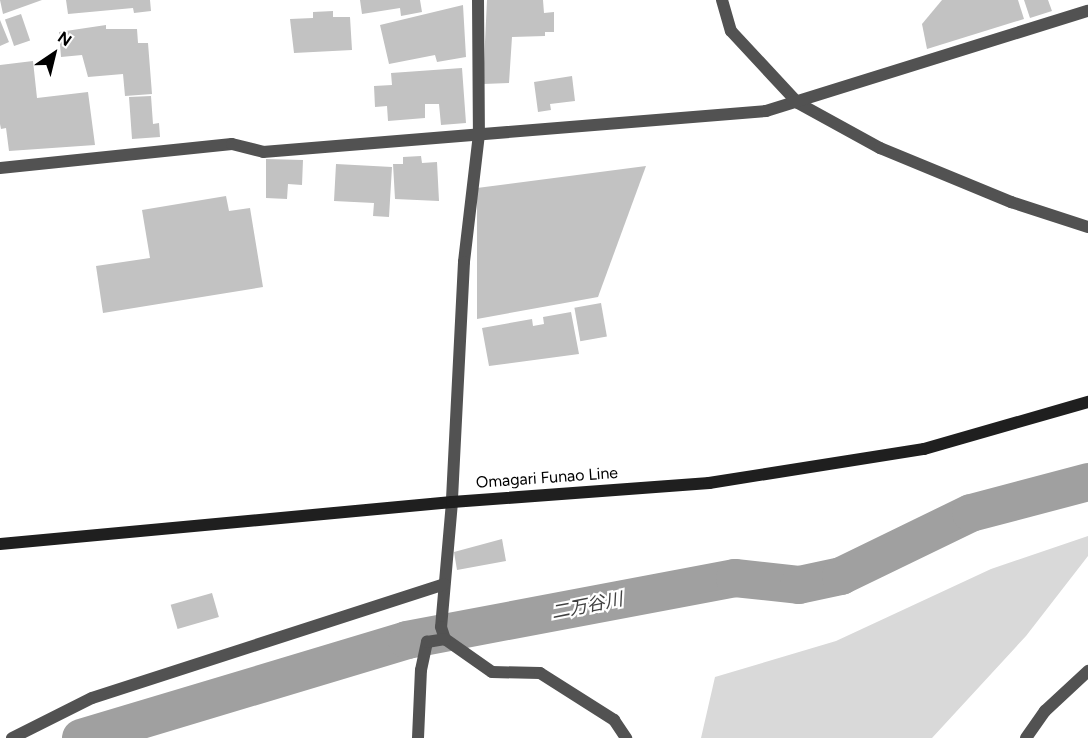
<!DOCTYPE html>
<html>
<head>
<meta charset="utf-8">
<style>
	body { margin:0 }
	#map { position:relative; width:1088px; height:738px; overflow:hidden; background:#fff; font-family:Figtree,"Noto Sans JP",sans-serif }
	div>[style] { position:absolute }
	.green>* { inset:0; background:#d9d9d9 }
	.river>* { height:38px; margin:-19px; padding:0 19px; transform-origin:19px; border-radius:19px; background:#a0a0a0 }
	.building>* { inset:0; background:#c2c2c2; transform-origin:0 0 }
	.street>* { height:12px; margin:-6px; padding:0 6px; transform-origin:6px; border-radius:6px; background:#525252 }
	.secondary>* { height:12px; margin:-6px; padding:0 6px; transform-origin:6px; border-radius:6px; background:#1f1f1f }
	span { translate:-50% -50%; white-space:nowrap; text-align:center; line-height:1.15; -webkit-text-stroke:4.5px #fff; paint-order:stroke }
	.street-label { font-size:16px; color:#000 }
	.water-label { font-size:18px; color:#414141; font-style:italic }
	.north { position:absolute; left:24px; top:24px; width:60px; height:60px; -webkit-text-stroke:4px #fff; paint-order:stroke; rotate:35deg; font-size:16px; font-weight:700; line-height:24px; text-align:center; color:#000 }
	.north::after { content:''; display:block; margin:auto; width:21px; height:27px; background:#000; clip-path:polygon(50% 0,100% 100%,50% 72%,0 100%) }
</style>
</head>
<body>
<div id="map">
	<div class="green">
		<i style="clip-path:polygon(1088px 536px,1088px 556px,1026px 636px,932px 738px,701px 738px,715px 677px,836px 641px,991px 569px)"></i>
	</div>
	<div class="river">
		<i style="left:81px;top:738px;width:340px;rotate:-16.7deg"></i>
		<i style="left:407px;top:640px;width:334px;rotate:-10.7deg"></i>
		<i style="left:735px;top:578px;width:64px;rotate:6.2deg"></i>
		<i style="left:799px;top:585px;width:43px;rotate:-12.1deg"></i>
		<i style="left:841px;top:576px;width:144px;rotate:-25.9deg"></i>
		<i style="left:971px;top:513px;width:121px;rotate:-14.8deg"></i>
	</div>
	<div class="building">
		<i style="clip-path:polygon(0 0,42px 0,3px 14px)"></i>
		<i style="clip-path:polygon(66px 0,150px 0,151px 11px,134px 13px,133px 8px,68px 14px)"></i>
		<i style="clip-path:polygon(360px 0,420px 0,422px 12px,401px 16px,400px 8px,362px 14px)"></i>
		<i style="clip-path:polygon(487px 0,543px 0,544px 13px,554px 12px,554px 32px,545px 32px,545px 36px,512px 37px,509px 83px,483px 84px)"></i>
		<i style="clip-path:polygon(942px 0,1018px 0,1024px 19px,927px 49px,922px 24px)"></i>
		<i style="clip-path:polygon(1024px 0,1048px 0,1052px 11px,1030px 18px)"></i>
		<i style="clip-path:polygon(463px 5px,466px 57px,437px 62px,435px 55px,389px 64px,380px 25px)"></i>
		<i style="clip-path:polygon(333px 11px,333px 17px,350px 17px,352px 50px,294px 53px,290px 19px,313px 18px,313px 12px)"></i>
		<i style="left:21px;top:14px;width:28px;height:17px;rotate:71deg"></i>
		<i style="clip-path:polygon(0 20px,9px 42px,0 46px)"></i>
		<i style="clip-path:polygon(106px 25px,106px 29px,137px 29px,138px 43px,148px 43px,152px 94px,125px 96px,123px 74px,88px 77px,82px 55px,61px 57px,59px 32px)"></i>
		<i style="clip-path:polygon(33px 61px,37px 98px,88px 92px,95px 145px,9px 151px,6px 128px,1px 129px,0 124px,0 65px)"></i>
		<i style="clip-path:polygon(462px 68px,466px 123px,441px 125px,439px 104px,425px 104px,425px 118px,388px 121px,387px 106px,375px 107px,374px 86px,392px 85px,391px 73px)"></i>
		<i style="clip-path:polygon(572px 76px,575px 101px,550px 104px,551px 110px,538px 112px,534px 82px)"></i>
		<i style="clip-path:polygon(151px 96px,153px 124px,159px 123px,160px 137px,132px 139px,129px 97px)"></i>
		<i style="clip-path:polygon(421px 156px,422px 163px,437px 162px,439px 201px,395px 199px,393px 164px,403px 164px,403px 157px)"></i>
		<i style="clip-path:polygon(266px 159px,303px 160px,302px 185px,288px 184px,287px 199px,266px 198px)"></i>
		<i style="clip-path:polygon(336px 164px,392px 167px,389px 217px,373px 216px,374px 203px,334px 201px)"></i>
		<i style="clip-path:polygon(646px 166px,598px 297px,477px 319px,477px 188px)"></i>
		<i style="clip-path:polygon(226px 196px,229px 211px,250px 208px,263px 287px,103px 313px,96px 266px,150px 258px,142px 210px)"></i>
		<i style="left:601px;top:303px;width:34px;height:27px;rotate:80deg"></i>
		<i style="clip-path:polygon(571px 312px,579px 354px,489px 366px,482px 328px,532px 319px,533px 326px,544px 324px,543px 317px)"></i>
		<i style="clip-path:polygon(502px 539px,506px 561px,457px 570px,454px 552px)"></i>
		<i style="left:212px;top:593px;width:25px;height:43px;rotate:74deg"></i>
	</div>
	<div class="street">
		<i style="left:478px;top:0;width:134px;rotate:89.6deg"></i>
		<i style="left:479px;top:134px;width:129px;rotate:96.7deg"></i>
		<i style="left:464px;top:262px;width:240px;rotate:92.9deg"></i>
		<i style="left:452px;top:502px;width:125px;rotate:95deg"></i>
		<i style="left:441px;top:627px;width:13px;rotate:72deg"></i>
		<i style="left:445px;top:639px;width:57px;rotate:35.1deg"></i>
		<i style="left:492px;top:672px;width:48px;rotate:1.2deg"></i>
		<i style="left:540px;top:673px;width:88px;rotate:32.4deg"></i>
		<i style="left:614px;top:720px;width:22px;rotate:56deg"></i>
		<i style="left:722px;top:0;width:32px;rotate:74deg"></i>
		<i style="left:731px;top:31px;width:98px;rotate:47.1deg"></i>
		<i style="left:798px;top:103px;width:94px;rotate:28.8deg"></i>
		<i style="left:880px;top:148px;width:142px;rotate:22.4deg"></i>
		<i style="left:1011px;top:202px;width:81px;rotate:18deg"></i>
		<i style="left:0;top:168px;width:233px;rotate:-5.9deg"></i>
		<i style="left:232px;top:144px;width:32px;rotate:14deg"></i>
		<i style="left:263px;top:152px;width:505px;rotate:-4.66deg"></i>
		<i style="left:766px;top:111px;width:337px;rotate:-17.3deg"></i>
		<i style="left:12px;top:738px;width:89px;rotate:-26.6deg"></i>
		<i style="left:92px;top:698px;width:370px;rotate:-17.9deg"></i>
		<i style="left:418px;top:738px;width:68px;rotate:-87.5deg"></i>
		<i style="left:421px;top:670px;width:29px;rotate:-78deg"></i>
		<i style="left:427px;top:642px;width:18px;rotate:-9deg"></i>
		<i style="left:1026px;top:738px;width:33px;rotate:-55deg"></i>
		<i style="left:1045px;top:711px;width:59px;rotate:-42.9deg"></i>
	</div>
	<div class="secondary">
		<i style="left:0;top:544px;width:454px;rotate:-5.3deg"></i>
		<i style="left:452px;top:502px;width:258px;rotate:-4.2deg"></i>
		<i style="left:709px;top:483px;width:218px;rotate:-9deg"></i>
		<i style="left:924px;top:449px;width:171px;rotate:-16deg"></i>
	</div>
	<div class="street-label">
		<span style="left:547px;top:478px;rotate:-4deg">Omagari Funao Line</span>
	</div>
	<div class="water-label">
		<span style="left:587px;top:606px;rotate:-11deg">二万谷川</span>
	</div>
	<div class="north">N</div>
</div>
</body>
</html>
